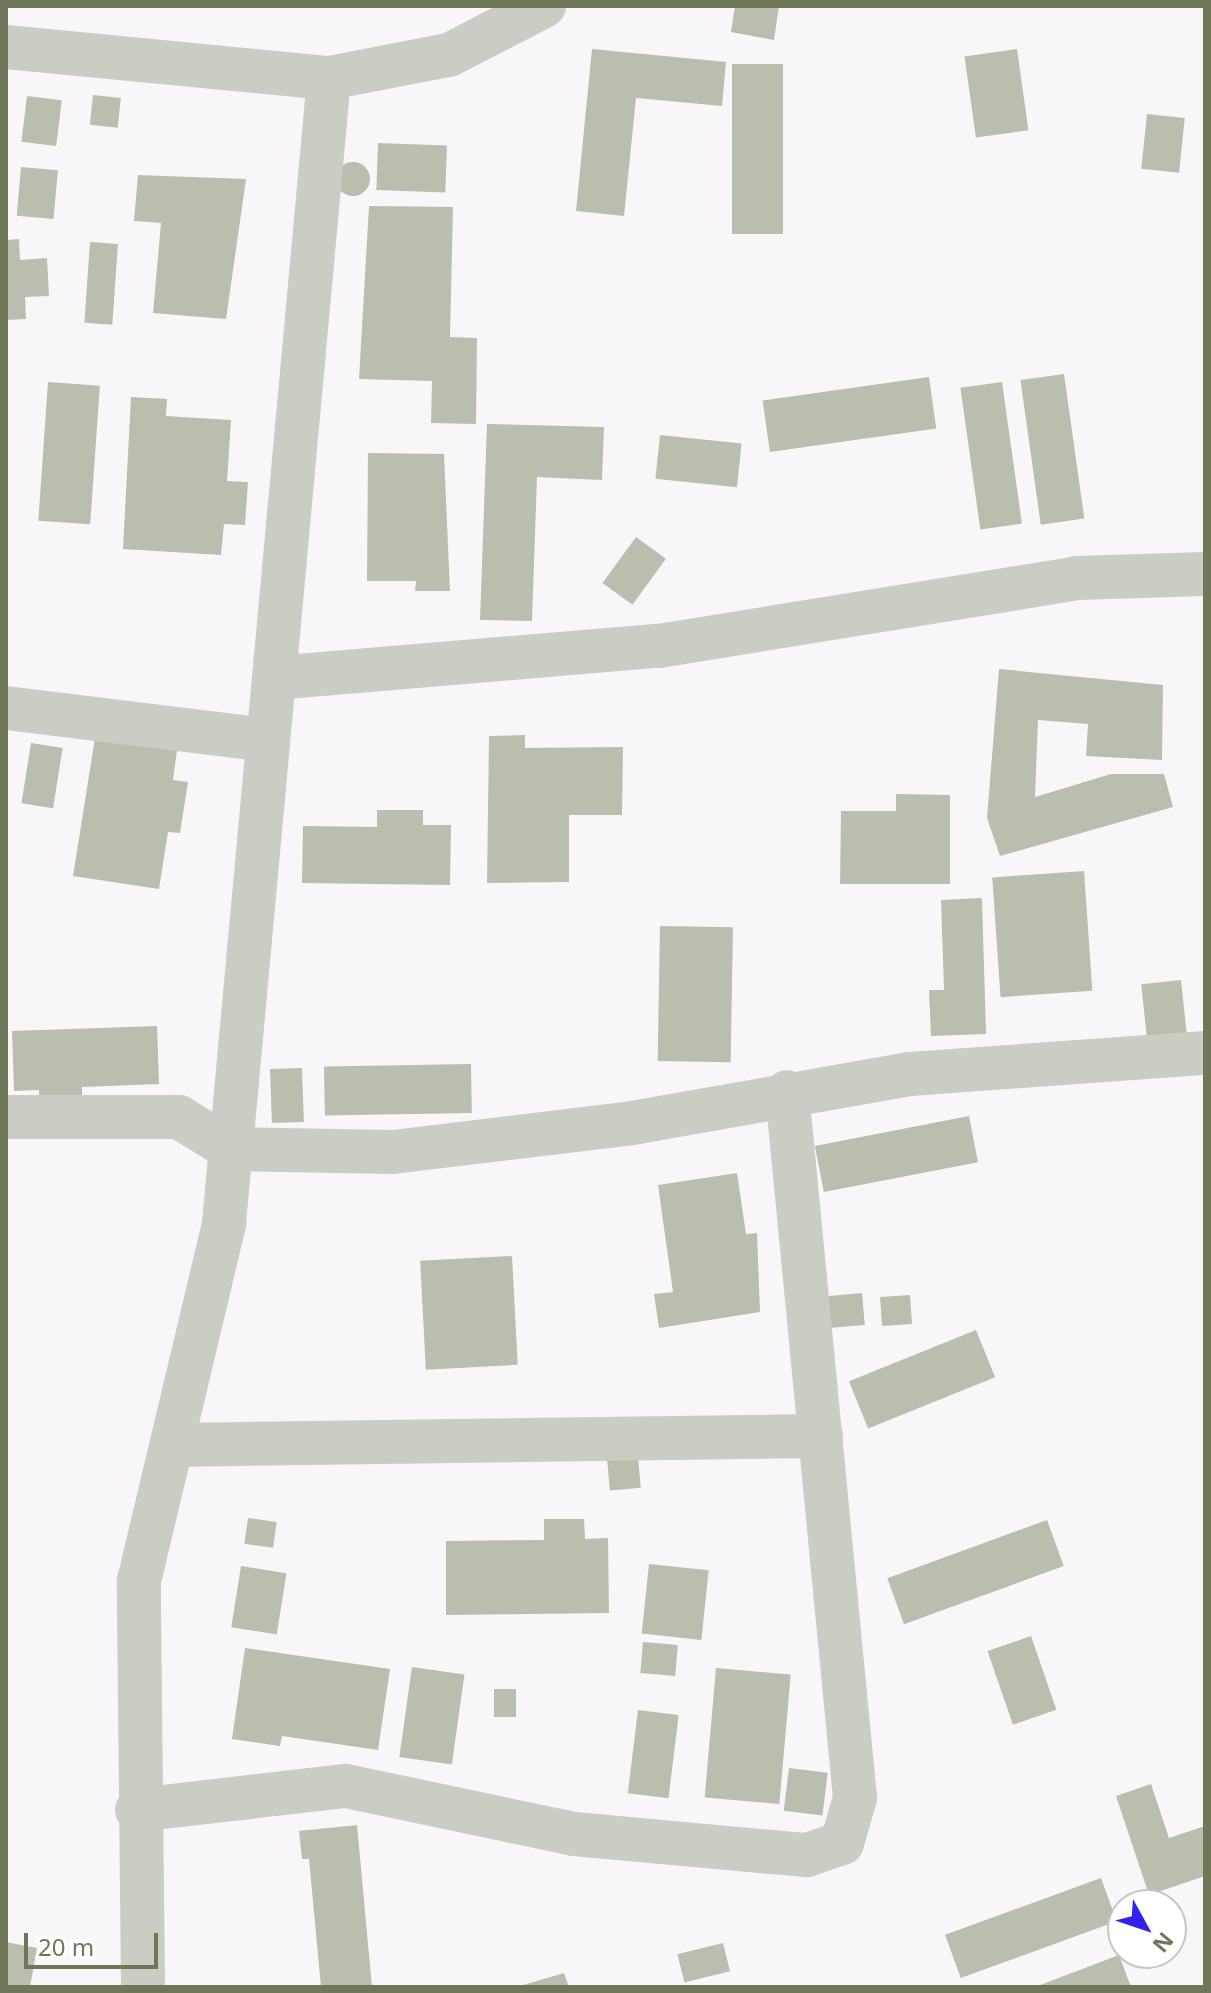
<!DOCTYPE html>
<html>
<head>
<meta charset="utf-8">
<style>
	body { margin:0 }
	#map { position:relative; width:1211px; height:1993px; overflow:hidden; background:#f9f6f9; font-family:"Noto Sans",sans-serif }
	div>[style] { position:absolute }
	.building>* { inset:0; background:#babeaf; transform-origin:0 0 }
	.round { border-radius:50% }
	.minor>* { height:44px; margin:-22px; padding:0 22px; transform-origin:22px; border-radius:22px; background:#cacdc4 }
	span { translate:-50% -50%; white-space:nowrap; text-align:center; line-height:1.15; -webkit-text-stroke:8px #fff; paint-order:stroke }
	.frame { position:absolute; inset:0; border:8px solid #6e7859; pointer-events:none }
	.north { position:absolute; left:1107px; top:1889px; width:80px; height:80px; box-sizing:border-box; background:#fff; border:2px solid #c5c9bd; border-radius:50%; rotate:130deg; font-size:22px; font-weight:700; line-height:32px; text-align:center; color:#6e7859 }
	.north::after { content:''; display:block; margin:auto; width:28px; height:36px; background:#3520ef; clip-path:polygon(50% 0,100% 100%,50% 72%,0 100%) }
	.scale { position:absolute; left:24px; top:1933px; width:134px; height:36px; box-sizing:border-box; border:4px solid #6e7859; border-top:0; padding-left:10px; font-size:24px; line-height:28px; white-space:nowrap; color:#6e7859; -webkit-text-stroke:6px #fff; paint-order:stroke }
</style>
</head>
<body>
<div id="map">
	<div class="building">
		<i style="clip-path:polygon(735px 6px,779px 6px,774px 40px,731px 32px)"></i>
		<i style="clip-path:polygon(592px 49px,726px 62px,722px 106px,636px 98px,624px 216px,576px 211px)"></i>
		<i style="left:1017px;top:49px;width:82px;height:53px;rotate:82deg"></i>
		<i style="left:732px;top:64px;width:51px;height:170px"></i>
		<i style="left:93px;top:95px;width:28px;height:30px;rotate:6deg"></i>
		<i style="left:27px;top:96px;width:35px;height:46px;rotate:7deg"></i>
		<i style="left:1147px;top:114px;width:38px;height:55px;rotate:6deg"></i>
		<i style="left:378px;top:143px;width:69px;height:47px;rotate:2deg"></i>
		<i class="round" style="left:336px;top:162px;width:34px;height:34px"></i>
		<i style="left:21px;top:167px;width:37px;height:49px;rotate:5deg"></i>
		<i style="clip-path:polygon(138px 175px,246px 179px,226px 319px,153px 313px,161px 223px,134px 221px)"></i>
		<i style="clip-path:polygon(369px 206px,453px 207px,450px 337px,477px 338px,476px 424px,431px 423px,432px 381px,359px 379px)"></i>
		<i style="clip-path:polygon(19px 239px,20px 260px,47px 258px,49px 296px,25px 297px,26px 319px,6px 320px,6px 240px)"></i>
		<i style="left:90px;top:242px;width:28px;height:81px;rotate:4deg"></i>
		<i style="left:1064px;top:374px;width:146px;height:44px;rotate:82deg"></i>
		<i style="left:929px;top:377px;width:52px;height:168px;rotate:82deg"></i>
		<i style="left:48px;top:382px;width:52px;height:139px;rotate:4deg"></i>
		<i style="left:1002px;top:382px;width:143px;height:42px;rotate:82deg"></i>
		<i style="clip-path:polygon(131px 397px,167px 399px,166px 416px,231px 420px,227px 481px,248px 482px,245px 525px,224px 524px,221px 555px,123px 549px)"></i>
		<i style="clip-path:polygon(487px 424px,604px 427px,602px 480px,537px 477px,532px 621px,480px 620px)"></i>
		<i style="left:660px;top:435px;width:82px;height:44px;rotate:6deg"></i>
		<i style="clip-path:polygon(368px 453px,444px 454px,450px 591px,415px 591px,416px 581px,367px 581px)"></i>
		<i style="left:636px;top:537px;width:37px;height:57px;rotate:36deg"></i>
		<i style="clip-path:polygon(999px 669px,1163px 685px,1162px 760px,1086px 756px,1088px 724px,1038px 720px,1035px 797px,1111px 774px,1164px 774px,1173px 807px,1000px 856px,987px 818px)"></i>
		<i style="clip-path:polygon(525px 735px,525px 748px,623px 747px,622px 815px,569px 815px,569px 882px,487px 883px,489px 736px)"></i>
		<i style="clip-path:polygon(95px 738px,177px 750px,173px 780px,188px 782px,180px 833px,168px 832px,159px 889px,73px 876px)"></i>
		<i style="left:31px;top:743px;width:32px;height:61px;rotate:9deg"></i>
		<i style="clip-path:polygon(896px 794px,950px 795px,950px 884px,840px 884px,841px 811px,896px 811px)"></i>
		<i style="clip-path:polygon(377px 810px,423px 810px,423px 825px,451px 825px,450px 885px,302px 883px,303px 826px,377px 827px)"></i>
		<i style="left:1084px;top:871px;width:120px;height:92px;rotate:86deg"></i>
		<i style="clip-path:polygon(982px 898px,986px 1034px,931px 1036px,929px 990px,944px 990px,941px 900px)"></i>
		<i style="left:660px;top:926px;width:73px;height:135px;rotate:1deg"></i>
		<i style="left:1181px;top:980px;width:60px;height:40px;rotate:84deg"></i>
		<i style="clip-path:polygon(157px 1026px,159px 1084px,82px 1087px,82px 1103px,39px 1104px,39px 1090px,14px 1091px,12px 1031px)"></i>
		<i style="left:471px;top:1064px;width:49px;height:147px;rotate:89deg"></i>
		<i style="left:302px;top:1068px;width:54px;height:32px;rotate:88deg"></i>
		<i style="left:969px;top:1116px;width:47px;height:157px;rotate:79deg"></i>
		<i style="clip-path:polygon(737px 1173px,746px 1234px,757px 1233px,760px 1312px,659px 1328px,654px 1294px,673px 1292px,658px 1185px)"></i>
		<i style="left:512px;top:1256px;width:109px;height:92px;rotate:87deg"></i>
		<i style="left:862px;top:1293px;width:32px;height:42px;rotate:85deg"></i>
		<i style="left:910px;top:1295px;width:29px;height:30px;rotate:86deg"></i>
		<i style="left:976px;top:1330px;width:51px;height:137px;rotate:68deg"></i>
		<i style="left:637px;top:1445px;width:43px;height:31px;rotate:85deg"></i>
		<i style="left:248px;top:1518px;width:29px;height:26px;rotate:8deg"></i>
		<i style="clip-path:polygon(544px 1519px,584px 1519px,585px 1539px,608px 1538px,609px 1613px,446px 1615px,446px 1541px,544px 1540px)"></i>
		<i style="left:1047px;top:1520px;width:49px;height:170px;rotate:70deg"></i>
		<i style="left:649px;top:1564px;width:60px;height:70px;rotate:6deg"></i>
		<i style="left:241px;top:1566px;width:46px;height:62px;rotate:9deg"></i>
		<i style="left:1031px;top:1636px;width:78px;height:46px;rotate:71deg"></i>
		<i style="left:643px;top:1642px;width:35px;height:31px;rotate:5deg"></i>
		<i style="clip-path:polygon(245px 1648px,390px 1669px,378px 1750px,282px 1736px,280px 1746px,232px 1739px)"></i>
		<i style="left:412px;top:1667px;width:53px;height:91px;rotate:8deg"></i>
		<i style="left:716px;top:1668px;width:75px;height:130px;rotate:5deg"></i>
		<i style="left:494px;top:1689px;width:22px;height:28px"></i>
		<i style="left:638px;top:1710px;width:41px;height:84px;rotate:7deg"></i>
		<i style="left:789px;top:1768px;width:39px;height:43px;rotate:7deg"></i>
		<i style="clip-path:polygon(1151px 1784px,1169px 1838px,1205px 1826px,1205px 1876px,1149px 1895px,1116px 1796px)"></i>
		<i style="clip-path:polygon(357px 1825px,372px 1987px,321px 1987px,309px 1859px,302px 1859px,299px 1831px)"></i>
		<i style="left:1101px;top:1878px;width:46px;height:166px;rotate:70deg"></i>
		<i style="clip-path:polygon(6px 1942px,37px 1948px,30px 1987px,6px 1987px)"></i>
		<i style="left:723px;top:1943px;width:29px;height:47px;rotate:76deg"></i>
		<i style="clip-path:polygon(1119px 1955px,1131px 1987px,1035px 1987px)"></i>
		<i style="clip-path:polygon(564px 1973px,569px 1987px,520px 1987px,520px 1986px)"></i>
	</div>
	<div class="minor">
		<i style="left:6px;top:47px;width:324px;rotate:5.5deg"></i>
		<i style="left:329px;top:78px;width:122px;rotate:-10.9deg"></i>
		<i style="left:449px;top:55px;width:107px;rotate:-27.3deg"></i>
		<i style="left:274px;top:678px;width:386px;rotate:-4.8deg"></i>
		<i style="left:659px;top:646px;width:423px;rotate:-9.2deg"></i>
		<i style="left:1077px;top:578px;width:128px;rotate:-1.8deg"></i>
		<i style="left:6px;top:708px;width:264px;rotate:7deg"></i>
		<i style="left:6px;top:1117px;width:173px"></i>
		<i style="left:179px;top:1117px;width:61px;rotate:31.6deg"></i>
		<i style="left:231px;top:1149px;width:162px;rotate:1.1deg"></i>
		<i style="left:393px;top:1152px;width:241px;rotate:-6.9deg"></i>
		<i style="left:632px;top:1123px;width:282px;rotate:-10deg"></i>
		<i style="left:910px;top:1074px;width:296px;rotate:-4.1deg"></i>
		<i style="left:172px;top:1445px;width:649px;rotate:-0.79deg"></i>
		<i style="left:137px;top:1810px;width:210px;rotate:-6.6deg"></i>
		<i style="left:346px;top:1786px;width:233px;rotate:11.9deg"></i>
		<i style="left:574px;top:1834px;width:234px;rotate:5.2deg"></i>
		<i style="left:807px;top:1855px;width:37px;rotate:-19deg"></i>
		<i style="left:842px;top:1843px;width:47px;rotate:-73.9deg"></i>
		<i style="left:855px;top:1798px;width:709px;rotate:-95.5deg"></i>
		<i style="left:143px;top:1987px;width:406px;rotate:-90.6deg"></i>
		<i style="left:139px;top:1581px;width:368px;rotate:-76.6deg"></i>
		<i style="left:224px;top:1223px;width:1150px;rotate:-84.76deg"></i>
	</div>
	<div class="frame"></div>
	<div class="north">N</div>
	<div class="scale">20 m</div>
</div>
</body>
</html>
